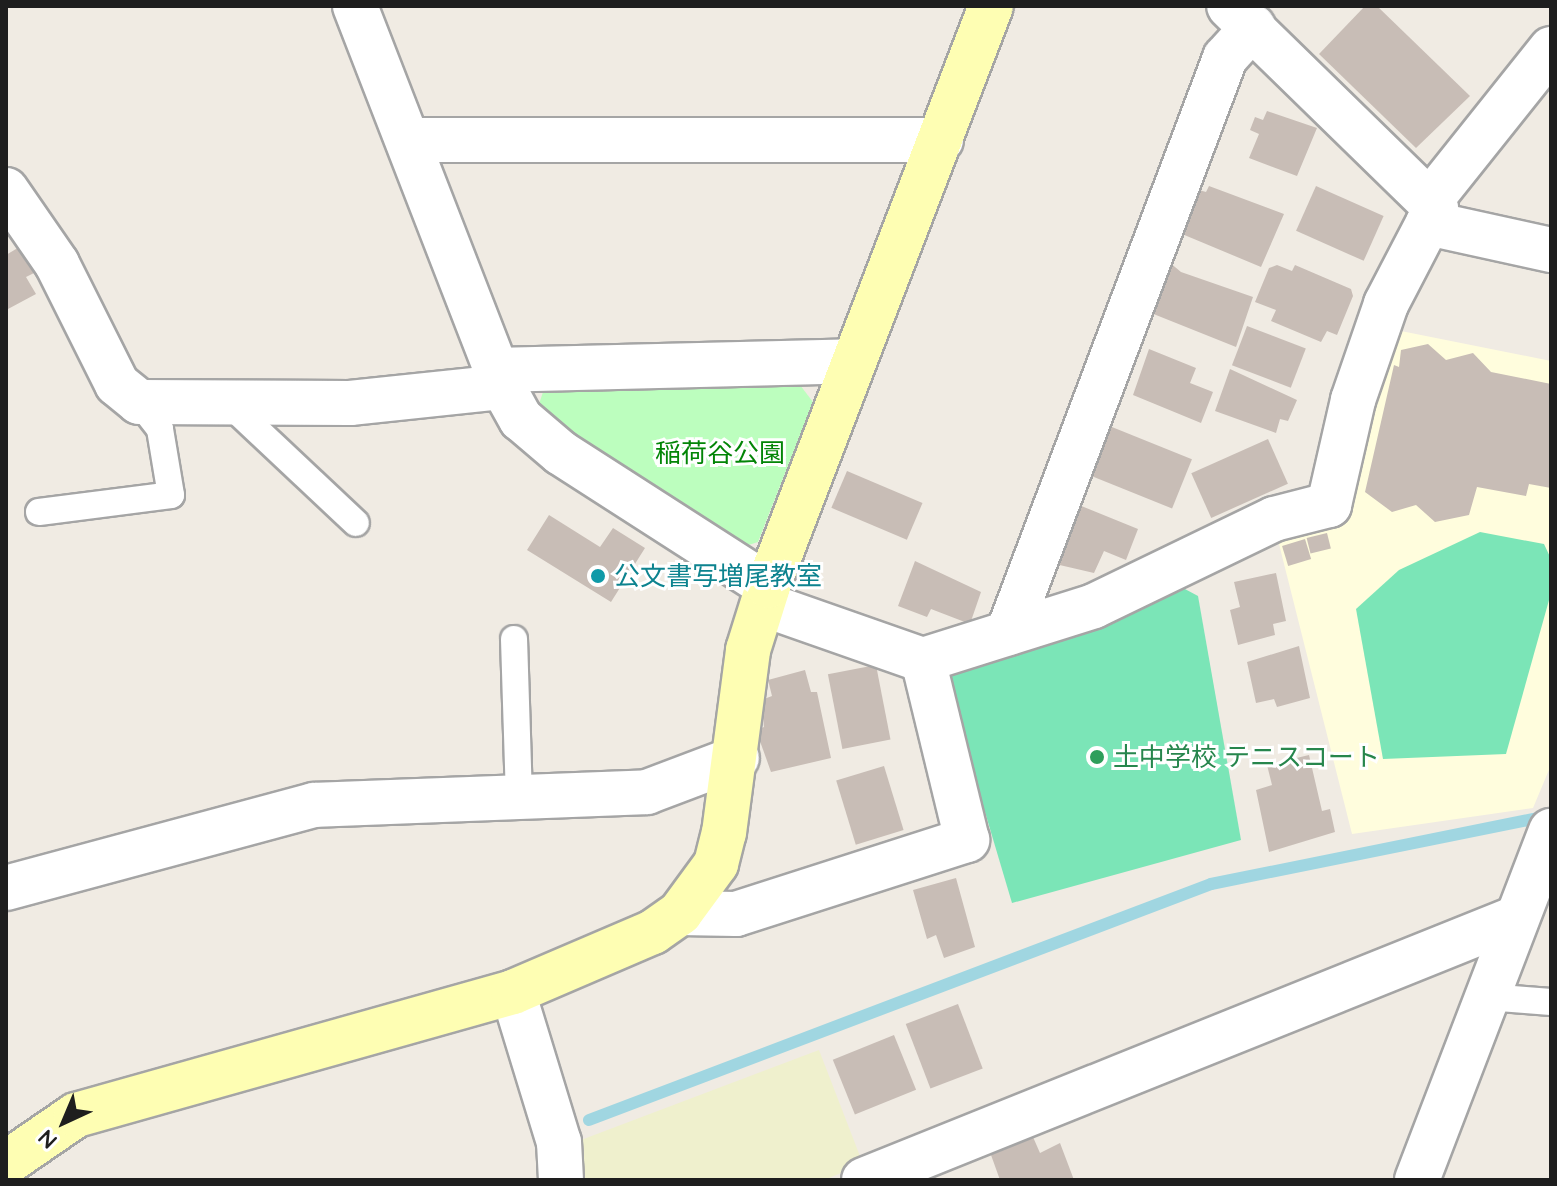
<!DOCTYPE html>
<html>
<head>
<meta charset="utf-8">
<style>
	body { margin:0 }
	#map { position:relative; width:1557px; height:1186px; overflow:hidden; background:#f0ebe3; font-family:Quicksand,"Noto Sans JP",sans-serif }
	div>[style] { position:absolute }
	.education>* { inset:0; background:#fffddd }
	.farmland>* { inset:0; background:#eff0cd }
	.park>* { inset:0; background:#bcfebe }
	.pitch>* { inset:0; background:#7be5b7 }
	.stream>* { height:12px; margin:-6px; padding:0 6px; transform-origin:6px; border-radius:6px; background:#a0d6e1 }
	.building>* { inset:0; background:#c8bdb6; transform-origin:0 0 }
	.roads { filter:drop-shadow(2px 0 #a5a5a5) drop-shadow(-2px 0 #a5a5a5) drop-shadow(0 2px #a5a5a5) drop-shadow(0 -2px #a5a5a5) }
	.lane>* { height:26px; margin:-13px; padding:0 13px; transform-origin:13px; border-radius:13px; background:#fff }
	.street>* { height:44px; margin:-22px; padding:0 22px; transform-origin:22px; border-radius:22px; background:#fff }
	.secondary>* { height:44px; margin:-22px; padding:0 22px; transform-origin:22px; border-radius:22px; background:#fefeb3 }
	.dots>* { width:22px; height:22px; translate:-50% -50%; box-sizing:border-box; border:4px solid #fff; border-radius:50% }
	span { translate:-50% -50%; white-space:nowrap; text-align:center; line-height:1.15; -webkit-text-stroke:6px #fff; paint-order:stroke }
	.park-label { font-size:26px; color:#038507 }
	.culture-label { font-size:26px; color:#0d838f }
	.left { translate:0 -50%; text-align:left }
	.leisure-label { font-size:26px; color:#27864d }
	.frame { position:absolute; inset:0; border:8px solid #1e1e1e; pointer-events:none }
	.north { position:absolute; left:24px; top:1082px; width:80px; height:80px; -webkit-text-stroke:6px #fff; paint-order:stroke; rotate:224deg; font-size:22px; font-weight:700; line-height:32px; text-align:center; color:#1e1e1e }
	.north::after { content:''; display:block; margin:auto; width:28px; height:36px; background:#1e1e1e; clip-path:polygon(50% 0,100% 100%,50% 72%,0 100%) }
</style>
</head>
<body>
<div id="map">
	<div class="education">
		<i style="clip-path:polygon(1396px 330px,1551px 361px,1551px 765px,1533px 808px,1352px 834px,1278px 540px,1341px 523px)"></i>
	</div>
	<div class="farmland">
		<i style="clip-path:polygon(819px 1050px,863px 1164px,824px 1180px,584px 1180px,581px 1140px)"></i>
	</div>
	<div class="park">
		<i style="clip-path:polygon(800px 385px,813px 402px,758px 542px,739px 548px,575px 439px,538px 407px,545px 386px)"></i>
	</div>
	<div class="pitch">
		<i style="clip-path:polygon(1480px 532px,1544px 544px,1551px 559px,1551px 593px,1506px 754px,1383px 759px,1356px 609px,1399px 570px)"></i>
		<i style="clip-path:polygon(1183px 588px,1198px 596px,1241px 840px,1012px 903px,944px 674px)"></i>
	</div>
	<div class="stream">
		<i style="left:589px;top:1120px;width:665px;rotate:-20.78deg"></i>
		<i style="left:1211px;top:884px;width:344px;rotate:-11.4deg"></i>
	</div>
	<div class="building">
		<i style="clip-path:polygon(1365px 6px,1377px 6px,1470px 96px,1416px 148px,1319px 54px)"></i>
		<i style="clip-path:polygon(1267px 111px,1317px 128px,1297px 176px,1249px 158px,1259px 134px,1250px 130px,1255px 117px,1263px 120px)"></i>
		<i style="clip-path:polygon(1209px 186px,1284px 214px,1261px 267px,1182px 234px,1199px 190px,1206px 192px)"></i>
		<i style="left:1316px;top:186px;width:74px;height:49px;rotate:24deg"></i>
		<i style="clip-path:polygon(21px 246px,36px 272px,26px 277px,36px 294px,8px 309px,6px 255px)"></i>
		<i style="clip-path:polygon(1169px 262px,1181px 272px,1253px 297px,1236px 347px,1151px 313px)"></i>
		<i style="clip-path:polygon(1277px 265px,1292px 271px,1295px 265px,1351px 289px,1353px 296px,1337px 335px,1327px 331px,1321px 342px,1271px 321px,1276px 310px,1255px 302px,1269px 268px)"></i>
		<i style="left:1247px;top:326px;width:63px;height:42px;rotate:21deg"></i>
		<i style="clip-path:polygon(1428px 344px,1446px 360px,1473px 353px,1491px 372px,1551px 384px,1551px 488px,1529px 484px,1526px 496px,1477px 487px,1469px 515px,1435px 522px,1416px 505px,1392px 512px,1365px 492px,1394px 365px,1399px 367px,1401px 350px)"></i>
		<i style="clip-path:polygon(1149px 349px,1196px 368px,1190px 383px,1213px 392px,1201px 423px,1133px 395px)"></i>
		<i style="clip-path:polygon(1230px 369px,1297px 400px,1288px 421px,1280px 419px,1276px 433px,1215px 411px)"></i>
		<i style="left:1102px;top:423px;width:97px;height:53px;rotate:22deg"></i>
		<i style="left:1268px;top:439px;width:49px;height:84px;rotate:66deg"></i>
		<i style="left:847px;top:471px;width:82px;height:40px;rotate:23deg"></i>
		<i style="clip-path:polygon(1074px 503px,1138px 529px,1126px 560px,1104px 551px,1094px 573px,1051px 563px)"></i>
		<i style="clip-path:polygon(549px 515px,600px 547px,613px 528px,645px 548px,611px 602px,527px 550px)"></i>
		<i style="left:1327px;top:533px;width:16px;height:21px;rotate:76deg"></i>
		<i style="left:1305px;top:539px;width:21px;height:24px;rotate:73deg"></i>
		<i style="clip-path:polygon(915px 561px,981px 592px,970px 624px,931px 609px,927px 617px,898px 606px)"></i>
		<i style="clip-path:polygon(1276px 573px,1286px 621px,1273px 624px,1275px 635px,1238px 645px,1230px 610px,1240px 607px,1234px 582px)"></i>
		<i style="clip-path:polygon(1299px 646px,1310px 698px,1277px 707px,1274px 699px,1256px 703px,1247px 662px)"></i>
		<i style="left:876px;top:665px;width:76px;height:49px;rotate:79deg"></i>
		<i style="clip-path:polygon(805px 670px,811px 692px,817px 692px,831px 758px,771px 772px,756px 730px,764px 727px,761px 700px,772px 696px,768px 680px)"></i>
		<i style="clip-path:polygon(1309px 755px,1322px 811px,1330px 809px,1335px 832px,1269px 852px,1256px 790px,1272px 785px,1267px 765px)"></i>
		<i style="left:884px;top:766px;width:67px;height:50px;rotate:73deg"></i>
		<i style="clip-path:polygon(956px 878px,975px 947px,944px 958px,936px 935px,927px 939px,913px 890px)"></i>
		<i style="left:958px;top:1004px;width:69px;height:56px;rotate:69deg"></i>
		<i style="left:894px;top:1035px;width:59px;height:66px;rotate:68deg"></i>
		<i style="clip-path:polygon(1033px 1137px,1040px 1153px,1060px 1143px,1074px 1180px,1000px 1180px,991px 1155px)"></i>
	</div>
	<div class="roads">
		<div class="lane">
			<i style="left:226px;top:401px;width:178px;rotate:43.2deg"></i>
			<i style="left:39px;top:512px;width:133px;rotate:-7.3deg"></i>
			<i style="left:171px;top:495px;width:67px;rotate:-99.5deg"></i>
			<i style="left:160px;top:429px;width:34px;rotate:-128deg"></i>
			<i style="left:514px;top:639px;width:157px;rotate:88.2deg"></i>
			<i style="left:1487px;top:997px;width:64px;rotate:4.5deg"></i>
		</div>
		<div class="street">
			<i style="left:355px;top:6px;width:409px;rotate:68.8deg"></i>
			<i style="left:503px;top:387px;width:37px;rotate:61deg"></i>
			<i style="left:521px;top:419px;width:52px;rotate:40.4deg"></i>
			<i style="left:561px;top:453px;width:246px;rotate:32.7deg"></i>
			<i style="left:410px;top:140px;width:531px"></i>
			<i style="left:6px;top:190px;width:90px;rotate:55.4deg"></i>
			<i style="left:57px;top:264px;width:134px;rotate:63.4deg"></i>
			<i style="left:117px;top:384px;width:28px;rotate:39deg"></i>
			<i style="left:139px;top:402px;width:211px;rotate:0.3deg"></i>
			<i style="left:350px;top:403px;width:154px;rotate:-6deg"></i>
			<i style="left:1429px;top:202px;width:196px;rotate:-51.4deg"></i>
			<i style="left:1428px;top:223px;width:126px;rotate:12.4deg"></i>
			<i style="left:496px;top:370px;width:356px;rotate:-1.4deg"></i>
			<i style="left:763px;top:604px;width:170px;rotate:19.3deg"></i>
			<i style="left:923px;top:660px;width:179px;rotate:-17.5deg"></i>
			<i style="left:1094px;top:606px;width:200px;rotate:-25.8deg"></i>
			<i style="left:1274px;top:519px;width:57px;rotate:-14.3deg"></i>
			<i style="left:1329px;top:505px;width:108px;rotate:-77.1deg"></i>
			<i style="left:1353px;top:400px;width:102px;rotate:-71deg"></i>
			<i style="left:1386px;top:304px;width:108px;rotate:-62.5deg"></i>
			<i style="left:1436px;top:208px;width:289px;rotate:-135.7deg"></i>
			<i style="left:1008px;top:633px;width:615px;rotate:-69.32deg"></i>
			<i style="left:1225px;top:58px;width:42px;rotate:-47.9deg"></i>
			<i style="left:6px;top:888px;width:319px;rotate:-15.1deg"></i>
			<i style="left:314px;top:805px;width:333px;rotate:-2.2deg"></i>
			<i style="left:647px;top:792px;width:96px;rotate:-20.7deg"></i>
			<i style="left:680px;top:913px;width:56px;rotate:1deg"></i>
			<i style="left:736px;top:914px;width:243px;rotate:-17.8deg"></i>
			<i style="left:967px;top:840px;width:185px;rotate:-103.7deg"></i>
			<i style="left:513px;top:992px;width:157px;rotate:73deg"></i>
			<i style="left:559px;top:1142px;width:38px;rotate:87deg"></i>
			<i style="left:864px;top:1180px;width:703px;rotate:-21.89deg"></i>
			<i style="left:1417px;top:1180px;width:374px;rotate:-69deg"></i>
		</div>
		<div class="secondary">
			<i style="left:6px;top:1163px;width:85px;rotate:-34.4deg"></i>
			<i style="left:76px;top:1115px;width:454px;rotate:-15.7deg"></i>
			<i style="left:513px;top:992px;width:152px;rotate:-23.2deg"></i>
			<i style="left:653px;top:932px;width:33px;rotate:-35deg"></i>
			<i style="left:680px;top:913px;width:61px;rotate:-53.7deg"></i>
			<i style="left:716px;top:864px;width:32px;rotate:-76deg"></i>
			<i style="left:724px;top:833px;width:185px;rotate:-82.5deg"></i>
			<i style="left:748px;top:650px;width:67px;rotate:-72.6deg"></i>
			<i style="left:768px;top:586px;width:621px;rotate:-68.97deg"></i>
		</div>
	</div>
	<div class="dots">
		<i style="left:598px;top:576px;background:#0f9aa8"></i>
		<i style="left:1097px;top:757px;background:#2e9e5b"></i>
	</div>
	<div class="park-label">
		<span style="left:720px;top:453px">稲荷谷公園</span>
	</div>
	<div class="culture-label">
		<span class="left" style="left:614px;top:576px">公文書写増尾教室</span>
	</div>
	<div class="leisure-label">
		<span class="left" style="left:1113px;top:757px">土中学校 テニスコート</span>
	</div>
	<div class="frame"></div>
	<div class="north">N</div>
</div>
</body>
</html>
